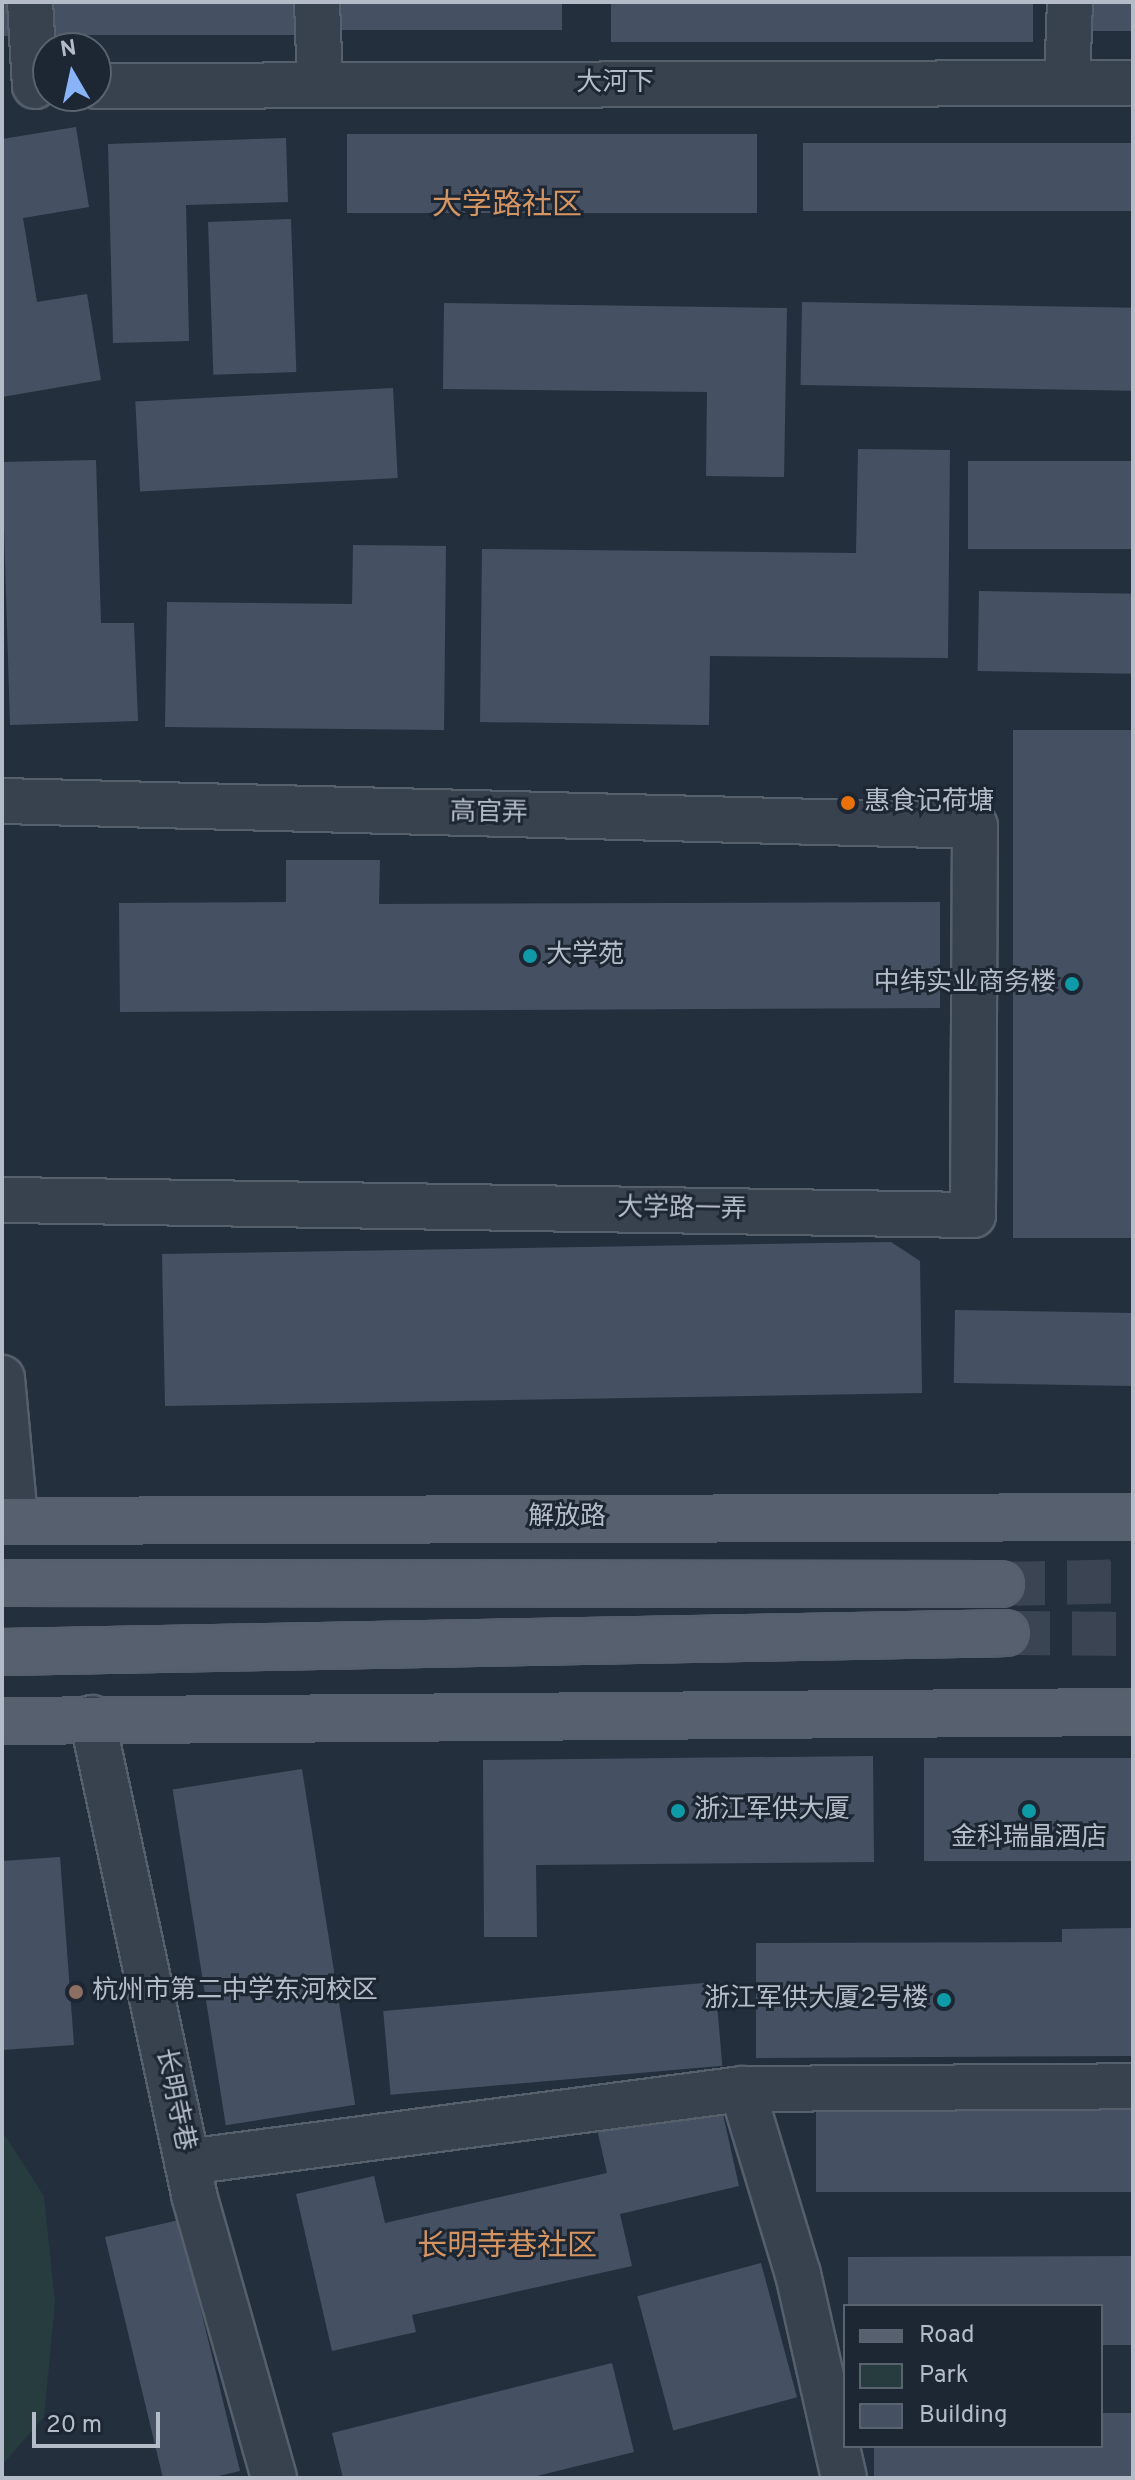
<!DOCTYPE html>
<html>
<head>
<meta charset="utf-8">
<style>
	body { margin:0 }
	#map { position:relative; width:1135px; height:2480px; overflow:hidden; background:#242f3e; font-family:Overpass,"Noto Sans SC",sans-serif }
	div>[style] { position:absolute }
	.green>* { inset:0; background:#263c3f }
	.building>* { inset:0; background:#455162; transform-origin:0 0 }
	.major-tunnel>* { height:44px; margin-top:-22px; transform-origin:0; background:repeating-linear-gradient(90deg,#3a4453 0 44px,transparent 0 66px) }
	.roads { filter:drop-shadow(2px 0 #565f6c) drop-shadow(-2px 0 #565f6c) drop-shadow(0 2px #565f6c) drop-shadow(0 -2px #565f6c) }
	.minor>* { height:44px; margin:-22px; padding:0 22px; transform-origin:22px; border-radius:22px; background:#38414e }
	.major>* { height:44px; margin:-22px; padding:0 22px; transform-origin:22px; border-radius:22px; background:#56606e }
	.dots>* { width:22px; height:22px; translate:-50% -50%; box-sizing:border-box; border:4px solid #1d2633; border-radius:50% }
	span { translate:-50% -50%; white-space:nowrap; text-align:center; line-height:1.15; -webkit-text-stroke:6px #1d2633; paint-order:stroke }
	.street-label { font-size:26px; color:#b4bcc9 }
	.poi-label { font-size:26px; color:#b4bcc9 }
	.left { translate:0 -50%; text-align:left }
	.right { translate:-100% -50%; text-align:right }
	.quarter-label { font-size:30px; color:#d59563 }
	.frame { position:absolute; inset:0; border:4px solid #b4bcc9; pointer-events:none }
	.legend { position:absolute; left:843px; top:2304px; width:260px; height:144px; box-sizing:border-box; background:#1d2633; border:2px solid #59626f; margin:0; padding:10px 14px; list-style:none; font-size:24px; color:#b4bcc9 }
	.legend li { display:flex; align-items:center; gap:16px; height:40px }
	.legend b { width:40px; border:2px solid #59626f }
	.north { position:absolute; left:32px; top:32px; width:80px; height:80px; box-sizing:border-box; background:#1d2633; border:2px solid #59626f; border-radius:50%; rotate:351deg; font-size:22px; font-weight:700; line-height:32px; text-align:center; color:#b4bcc9 }
	.north::after { content:''; display:block; margin:auto; width:28px; height:36px; background:#8ab4f8; clip-path:polygon(50% 0,100% 100%,50% 72%,0 100%) }
	.scale { position:absolute; left:32px; top:2412px; width:128px; height:36px; box-sizing:border-box; border:4px solid #b4bcc9; border-top:0; padding-left:10px; font-size:24px; line-height:28px; white-space:nowrap; color:#b4bcc9; -webkit-text-stroke:6px #1d2633; paint-order:stroke }
</style>
</head>
<body>
<div id="map">
	<div class="green">
		<i style="clip-path:polygon(2px 2131px,44px 2196px,55px 2303px,44px 2417px,2px 2465px)"></i>
	</div>
	<div class="building">
		<i style="left:2px;top:2px;width:14px;height:34px"></i>
		<i style="left:48px;top:2px;width:262px;height:33px"></i>
		<i style="left:334px;top:2px;width:228px;height:28px"></i>
		<i style="left:611px;top:2px;width:422px;height:40px"></i>
		<i style="left:1091px;top:2px;width:42px;height:29px"></i>
		<i style="clip-path:polygon(76px 127px,89px 207px,23px 218px,37px 302px,87px 294px,101px 380px,2px 397px,2px 139px)"></i>
		<i style="left:347px;top:134px;width:410px;height:79px"></i>
		<i style="clip-path:polygon(286px 138px,288px 202px,186px 205px,189px 341px,113px 343px,108px 144px)"></i>
		<i style="left:803px;top:143px;width:330px;height:68px"></i>
		<i style="left:291px;top:219px;width:153px;height:83px;rotate:88deg"></i>
		<i style="left:802px;top:302px;width:331px;height:83px;rotate:1deg"></i>
		<i style="clip-path:polygon(444px 303px,787px 308px,784px 477px,706px 476px,707px 392px,443px 389px)"></i>
		<i style="left:393px;top:388px;width:90px;height:258px;rotate:87deg"></i>
		<i style="clip-path:polygon(858px 449px,950px 450px,948px 658px,710px 656px,709px 725px,480px 722px,482px 549px,856px 553px)"></i>
		<i style="clip-path:polygon(96px 460px,101px 623px,134px 623px,138px 721px,10px 725px,2px 462px)"></i>
		<i style="left:968px;top:461px;width:165px;height:88px"></i>
		<i style="clip-path:polygon(353px 545px,446px 546px,444px 730px,165px 727px,167px 602px,352px 604px)"></i>
		<i style="left:979px;top:591px;width:154px;height:80px;rotate:1deg"></i>
		<i style="left:1013px;top:730px;width:120px;height:508px"></i>
		<i style="clip-path:polygon(286px 860px,380px 860px,379px 904px,940px 902px,940px 1008px,120px 1012px,119px 903px,286px 902px)"></i>
		<i style="clip-path:polygon(891px 1242px,920px 1261px,922px 1393px,165px 1406px,162px 1254px)"></i>
		<i style="left:955px;top:1310px;width:178px;height:73px;rotate:1deg"></i>
		<i style="clip-path:polygon(873px 1756px,874px 1862px,536px 1865px,537px 1937px,484px 1937px,483px 1760px)"></i>
		<i style="left:1133px;top:1758px;width:103px;height:209px;rotate:90deg"></i>
		<i style="left:302px;top:1769px;width:340px;height:131px;rotate:81deg"></i>
		<i style="clip-path:polygon(60px 1857px,74px 2045px,2px 2050px,2px 1861px)"></i>
		<i style="clip-path:polygon(1133px 1928px,1133px 2056px,756px 2058px,756px 1943px,1062px 1942px,1062px 1929px)"></i>
		<i style="left:715px;top:1982px;width:84px;height:333px;rotate:85deg"></i>
		<i style="clip-path:polygon(720px 2101px,739px 2186px,620px 2214px,632px 2266px,412px 2315px,416px 2332px,332px 2351px,296px 2194px,374px 2176px,385px 2223px,607px 2173px,597px 2129px)"></i>
		<i style="left:1133px;top:2108px;width:84px;height:317px;rotate:90deg"></i>
		<i style="clip-path:polygon(179px 2220px,240px 2471px,210px 2478px,163px 2478px,105px 2237px)"></i>
		<i style="clip-path:polygon(1133px 2256px,1133px 2345px,1101px 2345px,1101px 2306px,848px 2306px,848px 2257px)"></i>
		<i style="left:761px;top:2263px;width:139px;height:128px;rotate:75deg"></i>
		<i style="clip-path:polygon(612px 2363px,634px 2452px,529px 2478px,343px 2478px,332px 2433px)"></i>
		<i style="clip-path:polygon(1101px 2413px,1133px 2413px,1133px 2478px,874px 2478px,874px 2446px,1101px 2446px)"></i>
	</div>
	<div class="major-tunnel">
		<i style="left:1001px;top:1584px;width:132px;rotate:-1.3deg"></i>
		<i style="left:1006px;top:1633px;width:127px;rotate:0.5deg"></i>
	</div>
	<div class="roads">
		<div class="minor">
			<i style="left:30px;top:2px;width:84px;rotate:86.6deg"></i>
			<i style="left:317px;top:2px;width:83px;rotate:87.9deg"></i>
			<i style="left:1067px;top:83px;width:81px;rotate:-87.9deg"></i>
			<i style="left:96px;top:86px;width:1037px;rotate:-0.17deg"></i>
			<i style="left:2px;top:801px;width:973px;rotate:1.47deg"></i>
			<i style="left:975px;top:826px;width:389px;rotate:90.3deg"></i>
			<i style="left:973px;top:1215px;width:971px;rotate:-179.11deg"></i>
			<i style="left:2px;top:1378px;width:142px;rotate:84.7deg"></i>
			<i style="left:92px;top:1718px;width:488px;rotate:77.9deg"></i>
			<i style="left:194px;top:2195px;width:294px;rotate:74.2deg"></i>
			<i style="left:742px;top:2089px;width:193px;rotate:73.2deg"></i>
			<i style="left:798px;top:2274px;width:209px;rotate:77.3deg"></i>
			<i style="left:187px;top:2162px;width:560px;rotate:-7.49deg"></i>
			<i style="left:742px;top:2089px;width:391px;rotate:-0.4deg"></i>
		</div>
		<div class="major">
			<i style="left:2px;top:1521px;width:1131px;rotate:-0.2deg"></i>
			<i style="left:2px;top:1583px;width:999px;rotate:0.06deg"></i>
			<i style="left:2px;top:1652px;width:1004px;rotate:-1.08deg"></i>
			<i style="left:2px;top:1721px;width:1131px;rotate:-0.46deg"></i>
		</div>
	</div>
	<div class="dots">
		<i style="left:848px;top:803px;background:#e8710a"></i>
		<i style="left:530px;top:956px;background:#0f9aa8"></i>
		<i style="left:1072px;top:984px;background:#0f9aa8"></i>
		<i style="left:678px;top:1811px;background:#0f9aa8"></i>
		<i style="left:1029px;top:1811px;background:#0f9aa8"></i>
		<i style="left:76px;top:1992px;background:#8d6e63"></i>
		<i style="left:944px;top:2000px;background:#0f9aa8"></i>
	</div>
	<div class="street-label">
		<span style="left:615px;top:84px">大河下</span>
		<span style="left:489px;top:814px;rotate:1deg">高官弄</span>
		<span style="left:682px;top:1210px;rotate:1deg">大学路一弄</span>
		<span style="left:567px;top:1518px">解放路</span>
		<span style="left:174px;top:2100px;rotate:78deg">长明寺巷</span>
	</div>
	<div class="poi-label">
		<span class="left" style="left:864px;top:803px">惠食记·荷塘</span>
		<span class="left" style="left:546px;top:956px">大学苑</span>
		<span class="right" style="left:1056px;top:984px">中纬实业商务楼</span>
		<span class="left" style="left:694px;top:1811px">浙江军供大厦</span>
		<span style="left:1029px;top:1839px">金科瑞晶酒店</span>
		<span class="left" style="left:92px;top:1992px">杭州市第二中学东河校区</span>
		<span class="right" style="left:928px;top:2000px">浙江军供大厦2号楼</span>
	</div>
	<div class="quarter-label">
		<span style="left:507px;top:207px">大学路社区</span>
		<span style="left:507px;top:2248px">长明寺巷社区</span>
	</div>
	<div class="frame"></div>
	<ul class="legend">
	<li><b style="height:10px;background:#56606e"></b>Road</li>
	<li><b style="height:22px;background:#263c3f"></b>Park</li>
	<li><b style="height:22px;background:#455162"></b>Building</li>
	</ul>
	<div class="north">N</div>
	<div class="scale">20 m</div>
</div>
</body>
</html>
